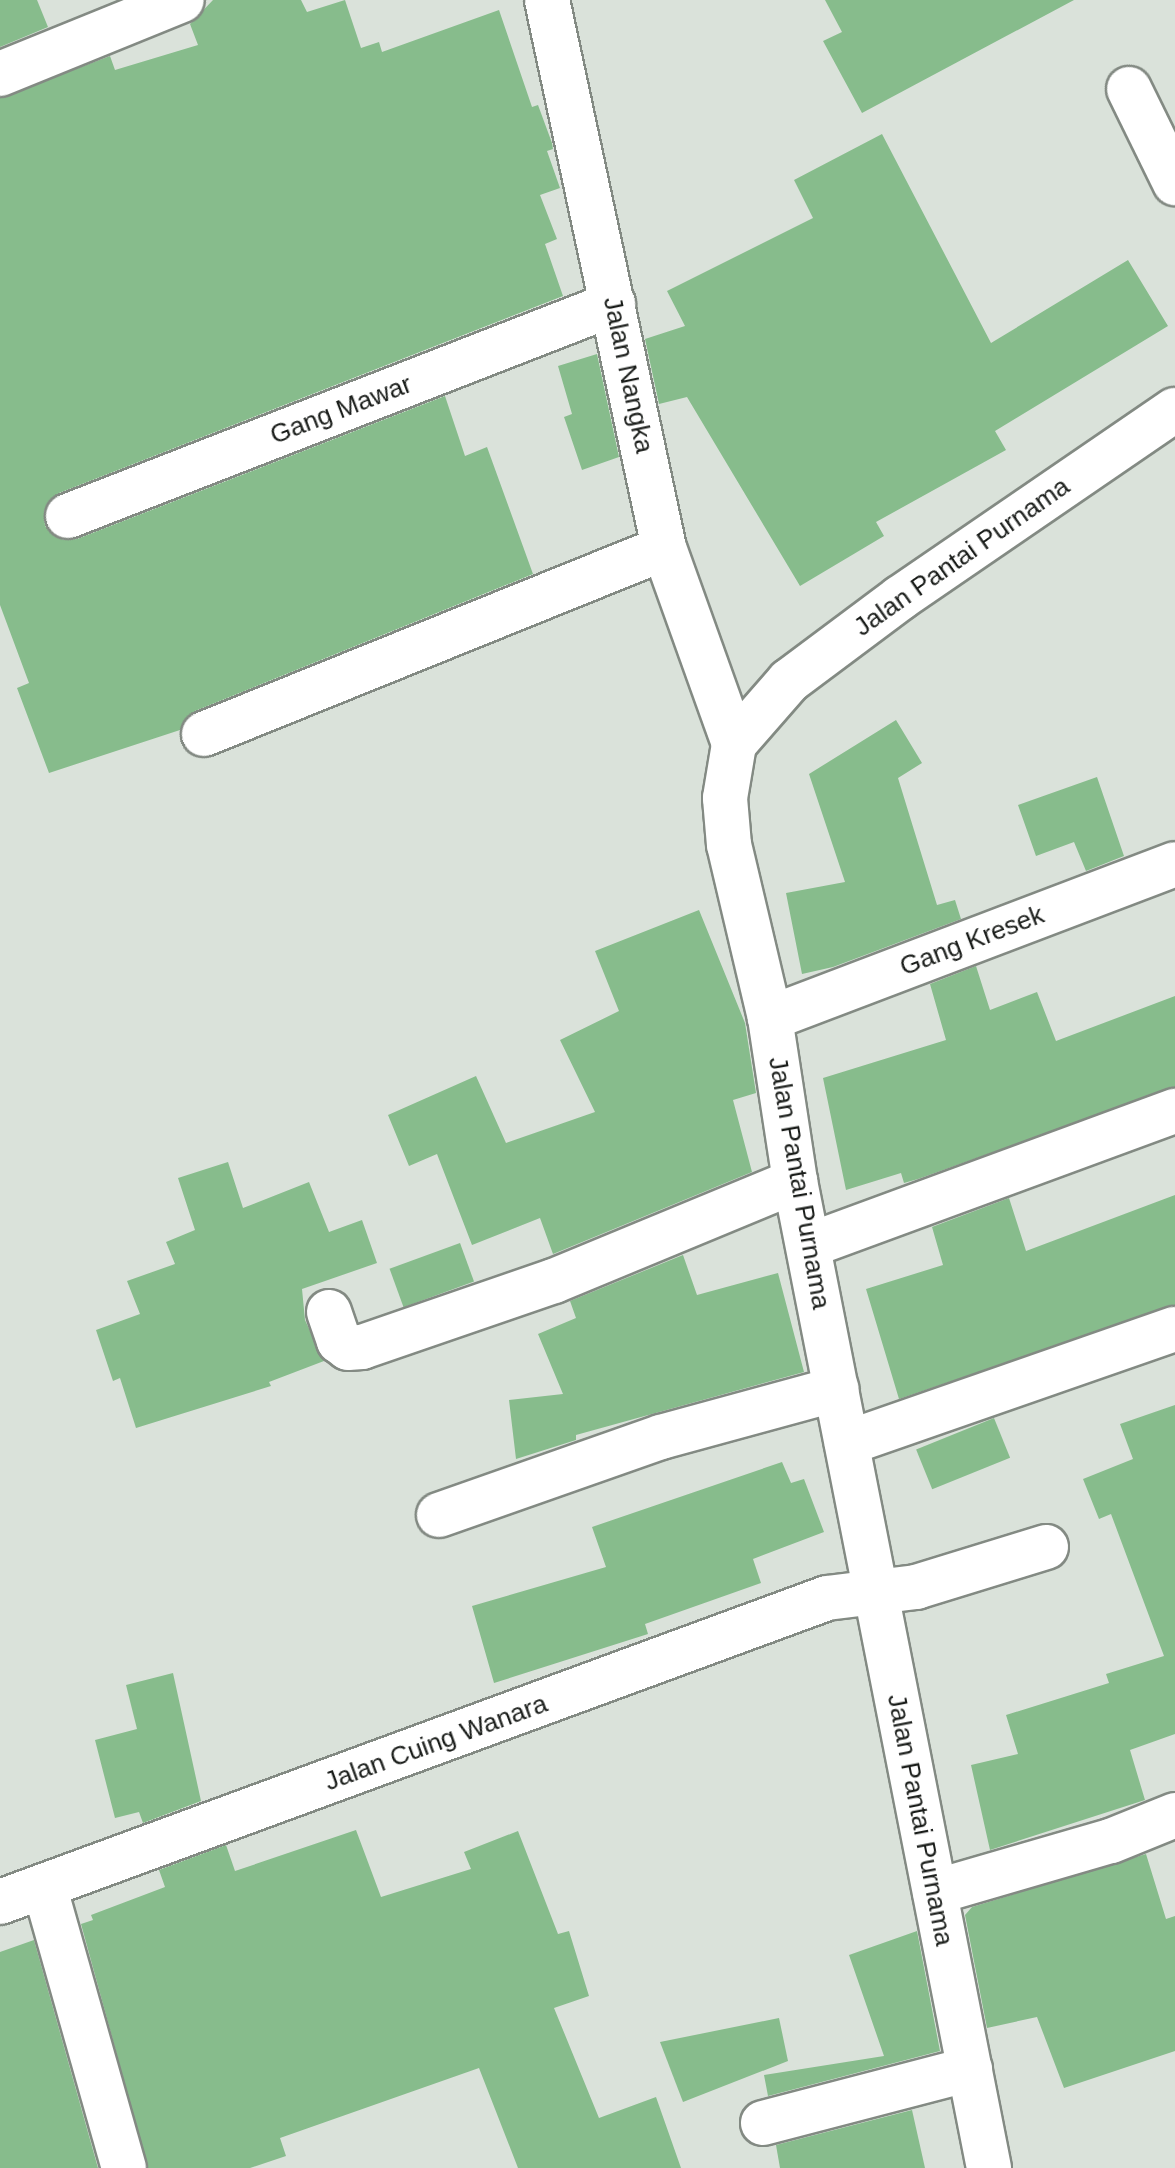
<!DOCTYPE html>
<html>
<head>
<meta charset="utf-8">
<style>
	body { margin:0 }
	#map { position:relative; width:1175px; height:2168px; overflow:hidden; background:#dae2da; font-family:Arial,sans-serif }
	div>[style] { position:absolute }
	.building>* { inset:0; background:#87bc8c; transform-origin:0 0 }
	.roads { filter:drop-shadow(2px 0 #838a83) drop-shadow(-2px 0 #838a83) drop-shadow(0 2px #838a83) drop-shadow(0 -2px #838a83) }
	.minor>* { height:44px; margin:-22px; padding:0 22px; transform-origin:22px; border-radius:22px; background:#fff }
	span { translate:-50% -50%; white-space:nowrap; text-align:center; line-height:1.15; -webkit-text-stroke:6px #fff; paint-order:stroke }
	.street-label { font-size:26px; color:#191c19 }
</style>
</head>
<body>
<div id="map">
	<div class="building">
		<i style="clip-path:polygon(0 0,37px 0,48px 27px,0 47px)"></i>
		<i style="clip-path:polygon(213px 0,301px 0,307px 12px,345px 0,361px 48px,379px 42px,382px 52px,499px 10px,532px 107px,538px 105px,552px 143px,553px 149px,547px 151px,560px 188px,540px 195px,557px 239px,545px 244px,563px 296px,59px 493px,44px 511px,45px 526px,63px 540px,77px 539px,445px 396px,465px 456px,487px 447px,533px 574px,195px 711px,180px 730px,49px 773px,17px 688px,29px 683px,0 605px,0 98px,110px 56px,115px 70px,198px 45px,190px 24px)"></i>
		<i style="clip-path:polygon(825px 0,1074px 0,862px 113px,823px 41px,842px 32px)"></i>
		<i style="clip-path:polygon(882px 134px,991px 343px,1128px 260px,1168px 326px,995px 431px,1006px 450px,876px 522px,884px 536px,800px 586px,687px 397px,659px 404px,645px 339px,685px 326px,667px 291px,813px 218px,794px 180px)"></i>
		<i style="clip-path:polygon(597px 354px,619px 457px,582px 470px,564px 417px,572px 414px,558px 366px)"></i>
		<i style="clip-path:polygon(896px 720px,922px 763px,898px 778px,937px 905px,955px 900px,961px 919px,833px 967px,802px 974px,786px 893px,845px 882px,809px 774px)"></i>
		<i style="clip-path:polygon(1097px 777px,1124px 856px,1086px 871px,1074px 842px,1036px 856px,1018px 805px)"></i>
		<i style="clip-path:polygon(699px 910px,745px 1023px,756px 1093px,733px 1100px,752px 1172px,553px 1254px,540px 1218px,472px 1245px,437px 1154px,409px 1166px,388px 1115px,476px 1076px,506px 1143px,595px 1112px,560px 1040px,619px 1011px,595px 951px)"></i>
		<i style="clip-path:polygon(976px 966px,990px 1010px,1037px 992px,1056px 1041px,1175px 996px,1175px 1087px,918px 1179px,904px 1183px,901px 1173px,846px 1190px,823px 1078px,946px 1040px,930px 984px)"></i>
		<i style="clip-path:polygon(228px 1162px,243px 1208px,309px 1182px,329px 1232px,362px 1220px,377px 1263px,302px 1289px,305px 1320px,324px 1361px,269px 1382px,271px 1386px,136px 1428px,120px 1378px,113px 1381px,96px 1330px,140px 1314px,127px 1281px,175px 1264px,166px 1242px,195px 1230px,178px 1178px)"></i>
		<i style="clip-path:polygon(1175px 1195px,1175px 1305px,899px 1399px,866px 1289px,943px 1265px,932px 1227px,1009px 1198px,1026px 1251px)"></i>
		<i style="left:460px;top:1243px;width:41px;height:75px;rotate:70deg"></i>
		<i style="clip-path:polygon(683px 1255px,697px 1295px,778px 1273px,804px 1372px,576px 1435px,576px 1440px,516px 1459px,509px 1400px,563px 1394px,538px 1334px,576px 1318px,570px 1301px)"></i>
		<i style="clip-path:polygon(1175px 1405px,1175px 1734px,1130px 1750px,1145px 1800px,990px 1850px,971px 1765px,1018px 1754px,1006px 1715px,1109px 1683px,1106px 1674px,1164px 1656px,1111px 1514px,1099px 1519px,1083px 1479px,1133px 1459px,1120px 1424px)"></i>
		<i style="left:994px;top:1418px;width:43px;height:84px;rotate:68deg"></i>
		<i style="clip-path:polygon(782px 1462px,791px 1483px,804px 1479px,824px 1532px,753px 1559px,761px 1583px,645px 1624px,648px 1634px,494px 1683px,472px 1606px,606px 1567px,592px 1527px)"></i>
		<i style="clip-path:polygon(173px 1673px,201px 1801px,143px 1823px,139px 1812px,115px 1818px,95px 1740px,137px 1729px,126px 1685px)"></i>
		<i style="clip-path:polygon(356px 1830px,381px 1897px,471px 1869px,464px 1852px,518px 1831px,558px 1934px,569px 1931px,589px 1996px,554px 2008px,599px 2118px,656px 2097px,681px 2168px,518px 2168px,479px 2068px,280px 2138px,286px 2156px,250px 2168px,148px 2168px,81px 1924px,93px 1920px,91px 1915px,165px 1887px,159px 1870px,226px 1845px,235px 1871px)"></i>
		<i style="clip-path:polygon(1146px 1854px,1166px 1919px,1175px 1916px,1175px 2051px,1064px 2088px,1037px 2017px,987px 2028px,965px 1915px,972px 1907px)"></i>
		<i style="clip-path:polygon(917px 1931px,940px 2051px,768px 2096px,764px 2075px,884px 2056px,849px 1955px)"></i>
		<i style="clip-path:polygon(34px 1940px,98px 2168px,0 2168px,0 1952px)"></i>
		<i style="clip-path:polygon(779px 2018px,788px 2061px,683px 2102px,660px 2042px)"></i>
		<i style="clip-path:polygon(912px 2110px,925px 2168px,780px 2168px,776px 2145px)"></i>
	</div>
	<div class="roads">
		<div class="minor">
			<i style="left:547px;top:0;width:560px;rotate:77.95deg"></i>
			<i style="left:664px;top:548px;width:208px;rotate:70.3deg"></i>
			<i style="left:0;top:74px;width:196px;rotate:-22.1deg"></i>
			<i style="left:1129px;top:89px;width:105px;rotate:63.9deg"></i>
			<i style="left:68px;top:516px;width:585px;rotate:-21.26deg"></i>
			<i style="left:204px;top:734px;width:496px;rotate:-22deg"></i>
			<i style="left:770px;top:1018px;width:433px;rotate:-20.8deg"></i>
			<i style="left:810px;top:1245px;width:389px;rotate:-20.2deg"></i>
			<i style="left:329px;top:1312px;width:31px;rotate:71deg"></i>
			<i style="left:339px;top:1341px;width:11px;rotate:38deg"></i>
			<i style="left:348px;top:1348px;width:14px;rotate:-4deg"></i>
			<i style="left:362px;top:1347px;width:203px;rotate:-19deg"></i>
			<i style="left:554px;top:1281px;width:261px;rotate:-22.5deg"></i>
			<i style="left:847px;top:1443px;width:347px;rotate:-19.2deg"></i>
			<i style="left:439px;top:1515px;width:235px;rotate:-19.4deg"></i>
			<i style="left:661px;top:1437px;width:182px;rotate:-15.3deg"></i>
			<i style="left:45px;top:1889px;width:290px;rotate:74.2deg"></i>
			<i style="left:935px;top:1892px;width:183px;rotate:-16.2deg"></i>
			<i style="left:1111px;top:1841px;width:69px;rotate:-22.1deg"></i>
			<i style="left:0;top:1902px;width:881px;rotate:-20.18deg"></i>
			<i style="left:827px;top:1598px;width:90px;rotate:-7deg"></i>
			<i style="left:916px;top:1587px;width:136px;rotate:-17.1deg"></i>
			<i style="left:763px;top:2123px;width:214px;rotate:-14.6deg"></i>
			<i style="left:989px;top:2168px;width:1006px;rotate:-101.12deg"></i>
			<i style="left:795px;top:1181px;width:165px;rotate:-98.7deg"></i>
			<i style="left:770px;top:1018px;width:178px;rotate:-103.3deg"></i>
			<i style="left:729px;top:845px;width:47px;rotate:-94.9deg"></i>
			<i style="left:725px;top:798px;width:55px;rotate:-80.5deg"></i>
			<i style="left:734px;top:744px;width:84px;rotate:-48.9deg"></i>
			<i style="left:789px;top:681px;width:139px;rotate:-36.8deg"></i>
			<i style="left:900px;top:598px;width:333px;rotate:-34.4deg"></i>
		</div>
	</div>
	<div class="street-label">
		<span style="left:628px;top:375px;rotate:78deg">Jalan Nangka</span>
		<span style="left:341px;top:410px;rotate:-21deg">Gang Mawar</span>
		<span style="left:962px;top:557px;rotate:-35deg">Jalan Pantai Purnama</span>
		<span style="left:972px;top:941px;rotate:-21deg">Gang Kresek</span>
		<span style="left:799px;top:1183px;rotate:80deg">Jalan Pantai Purnama</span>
		<span style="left:436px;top:1743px;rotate:-20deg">Jalan Cuing Wanara</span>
		<span style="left:920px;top:1820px;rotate:79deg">Jalan Pantai Purnama</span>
	</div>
</div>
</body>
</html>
